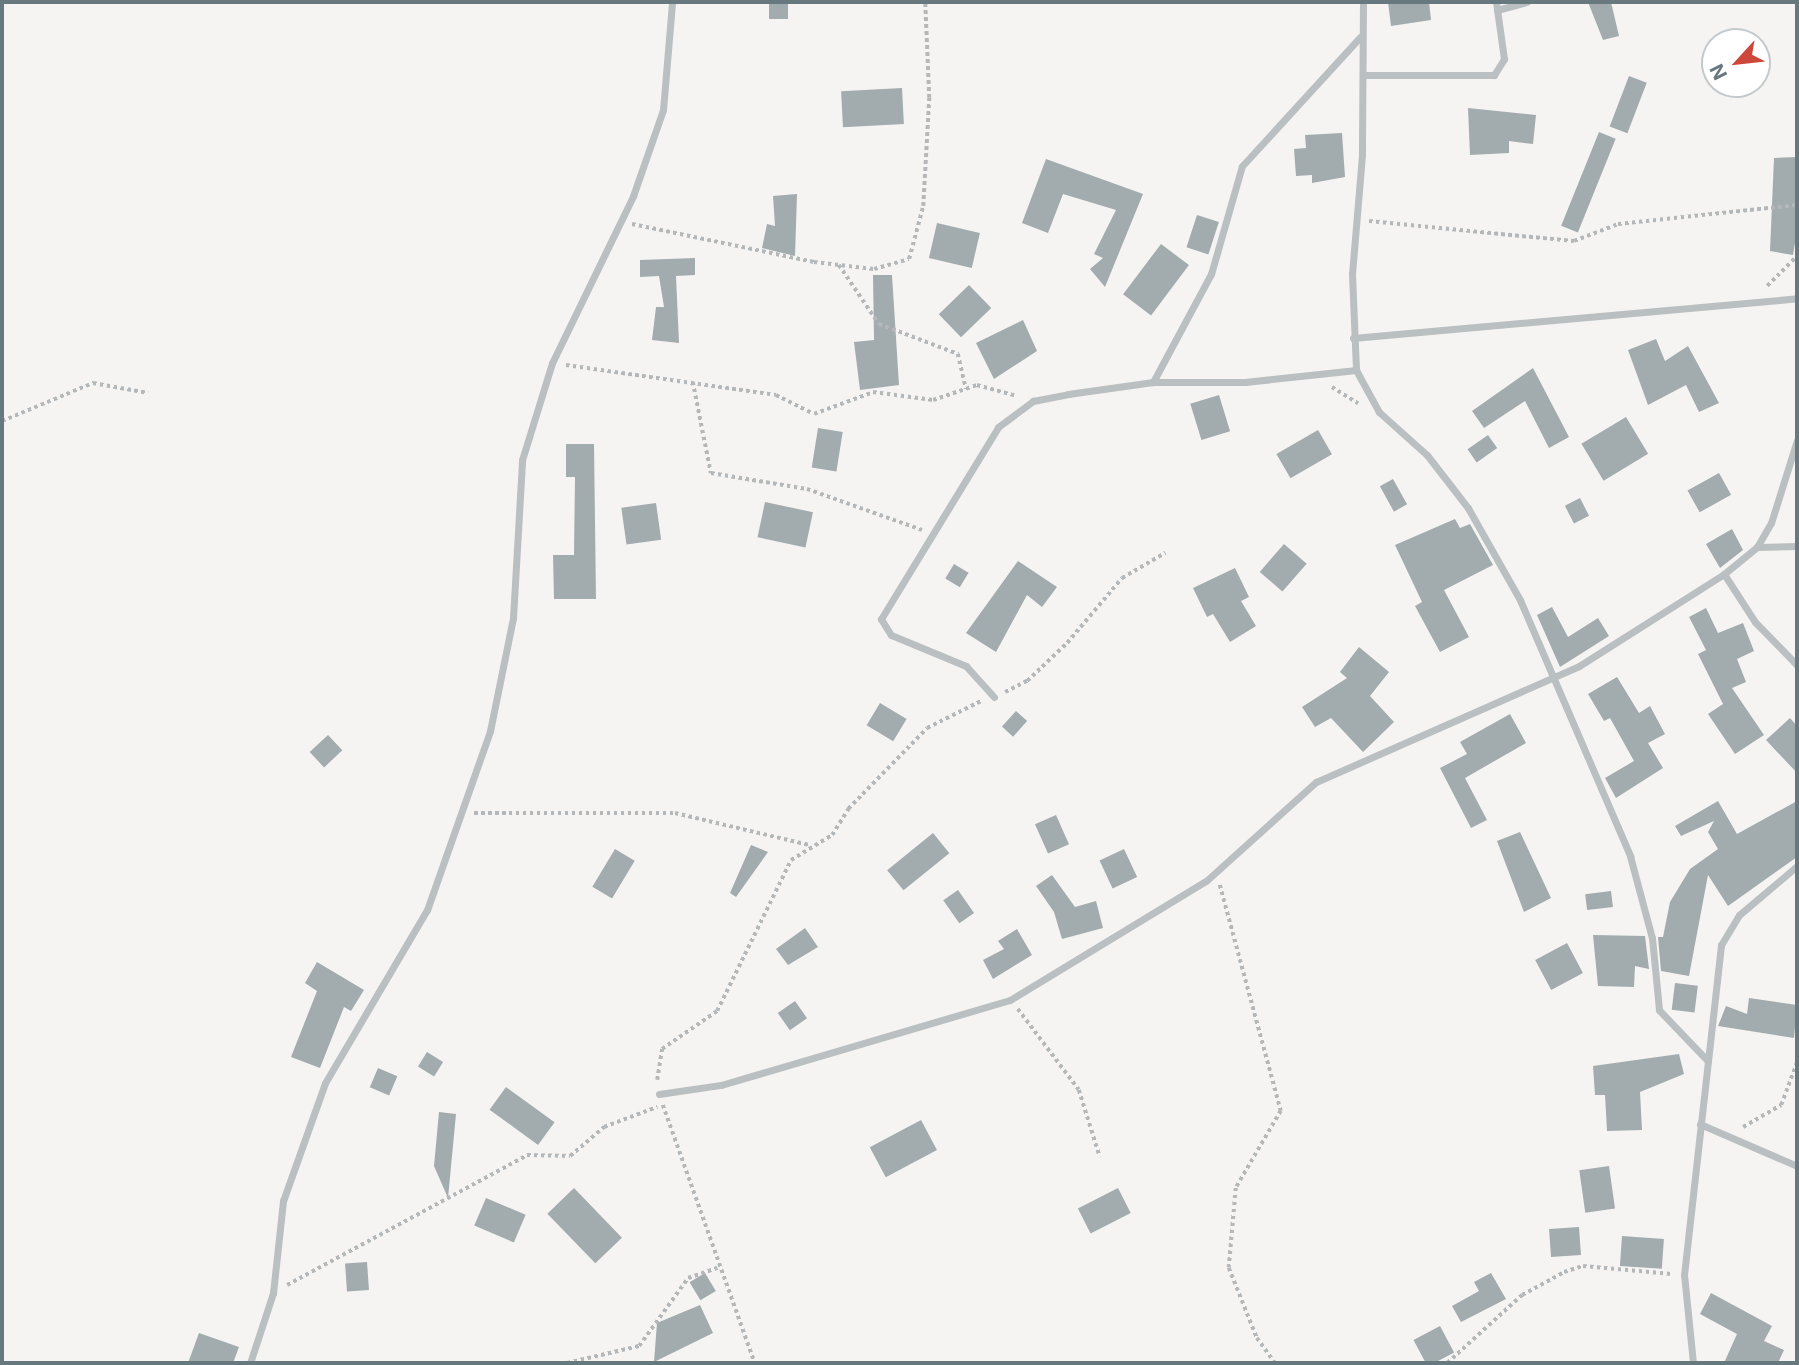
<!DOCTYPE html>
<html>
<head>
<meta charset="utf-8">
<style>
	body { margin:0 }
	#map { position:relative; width:1799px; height:1365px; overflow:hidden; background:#f5f4f2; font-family:Inter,sans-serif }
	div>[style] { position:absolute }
	.building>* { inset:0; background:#a2abae; transform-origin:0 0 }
	.path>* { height:3.5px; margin-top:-1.75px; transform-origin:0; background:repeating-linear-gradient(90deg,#b4b8ba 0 3.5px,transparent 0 7px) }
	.minor>* { height:7px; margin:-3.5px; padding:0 3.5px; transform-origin:3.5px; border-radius:3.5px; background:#babfc1 }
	span { translate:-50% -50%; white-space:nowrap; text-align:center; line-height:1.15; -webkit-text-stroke:7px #fff; paint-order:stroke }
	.frame { position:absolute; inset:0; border:4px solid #68787f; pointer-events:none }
	.north { position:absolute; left:1701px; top:28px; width:70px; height:70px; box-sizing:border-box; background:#fff; border:2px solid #c3c9cc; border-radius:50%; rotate:243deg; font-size:19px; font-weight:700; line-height:28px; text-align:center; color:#68787f }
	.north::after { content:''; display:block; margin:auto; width:24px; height:32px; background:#cc483b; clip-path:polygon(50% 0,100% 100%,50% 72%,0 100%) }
</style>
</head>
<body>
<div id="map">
	<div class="building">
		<i style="left:769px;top:2px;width:19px;height:17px"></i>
		<i style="clip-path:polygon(1388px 2px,1429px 2px,1431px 20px,1391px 26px)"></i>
		<i style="clip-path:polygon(1588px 2px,1611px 2px,1619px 36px,1603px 40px)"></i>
		<i style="left:1629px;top:76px;width:19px;height:54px;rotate:21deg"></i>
		<i style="left:902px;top:88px;width:36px;height:61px;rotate:87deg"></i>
		<i style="clip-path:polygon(1468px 108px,1536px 115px,1533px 144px,1509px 141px,1509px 153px,1470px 155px)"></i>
		<i style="left:1599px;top:132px;width:18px;height:101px;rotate:22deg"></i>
		<i style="clip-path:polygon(1342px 133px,1345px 177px,1312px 183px,1312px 175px,1296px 176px,1294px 149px,1306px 148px,1305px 135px)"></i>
		<i style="clip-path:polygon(1797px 157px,1797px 231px,1793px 255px,1770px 251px,1774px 158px)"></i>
		<i style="clip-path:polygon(1046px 159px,1143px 194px,1105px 287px,1090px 269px,1103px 258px,1094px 254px,1116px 210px,1063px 194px,1048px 233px,1022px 223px)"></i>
		<i style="clip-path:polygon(797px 194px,795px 256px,762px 248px,767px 224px,775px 226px,773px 196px)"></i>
		<i style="left:1197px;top:215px;width:23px;height:34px;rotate:18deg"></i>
		<i style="left:937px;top:223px;width:44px;height:36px;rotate:13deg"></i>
		<i style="left:1161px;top:244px;width:35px;height:63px;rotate:37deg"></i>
		<i style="clip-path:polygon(695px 258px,695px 275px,676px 276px,679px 343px,652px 340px,656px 307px,664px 307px,659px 276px,640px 277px,640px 260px)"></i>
		<i style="clip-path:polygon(873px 275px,892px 275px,899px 385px,860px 390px,854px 342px,874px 340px)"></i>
		<i style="left:969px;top:285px;width:32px;height:42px;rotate:46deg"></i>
		<i style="clip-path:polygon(1023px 320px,1037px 351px,994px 379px,976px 343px)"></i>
		<i style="clip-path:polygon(1656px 339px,1665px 361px,1688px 346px,1719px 403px,1699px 412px,1686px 385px,1648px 405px,1628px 350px)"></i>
		<i style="clip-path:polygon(1533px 368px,1569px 437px,1549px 448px,1525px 401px,1484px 428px,1472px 411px)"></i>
		<i style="left:1219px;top:395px;width:38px;height:30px;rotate:73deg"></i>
		<i style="left:1626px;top:417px;width:43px;height:52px;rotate:59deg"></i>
		<i style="left:818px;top:428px;width:25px;height:40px;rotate:9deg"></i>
		<i style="left:1318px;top:430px;width:28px;height:48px;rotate:60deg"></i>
		<i style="left:1488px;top:435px;width:16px;height:25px;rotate:55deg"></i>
		<i style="clip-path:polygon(566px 444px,594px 444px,596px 599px,554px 599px,553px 555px,574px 555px,575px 477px,566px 477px)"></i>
		<i style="left:1719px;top:473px;width:25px;height:36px;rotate:61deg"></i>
		<i style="left:1393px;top:479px;width:29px;height:15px;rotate:61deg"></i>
		<i style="left:1580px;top:498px;width:20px;height:17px;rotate:63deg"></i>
		<i style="left:765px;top:502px;width:49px;height:36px;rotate:12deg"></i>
		<i style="left:656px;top:503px;width:37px;height:35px;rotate:82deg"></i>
		<i style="clip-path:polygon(1455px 519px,1460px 528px,1470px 524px,1493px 565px,1444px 590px,1469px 637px,1440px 652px,1415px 606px,1422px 602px,1395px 545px)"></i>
		<i style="clip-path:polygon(1732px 529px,1743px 550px,1720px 568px,1706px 544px)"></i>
		<i style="left:1284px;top:544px;width:30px;height:37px;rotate:41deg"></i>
		<i style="clip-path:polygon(1018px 561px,1057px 587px,1042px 607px,1027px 595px,996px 652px,966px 633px)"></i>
		<i style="left:954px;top:564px;width:17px;height:17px;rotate:31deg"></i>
		<i style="clip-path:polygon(1235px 568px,1249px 597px,1241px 601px,1256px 626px,1230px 642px,1213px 614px,1207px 617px,1193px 588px)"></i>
		<i style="clip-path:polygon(1552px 607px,1568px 637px,1598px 618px,1609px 636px,1560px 667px,1537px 615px)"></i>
		<i style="clip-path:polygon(1706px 608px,1718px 633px,1743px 623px,1754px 651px,1737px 659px,1746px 682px,1732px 688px,1764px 735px,1735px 754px,1708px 714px,1723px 704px,1698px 654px,1706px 650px,1689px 617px)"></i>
		<i style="clip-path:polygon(1359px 647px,1389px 672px,1370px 696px,1394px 722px,1363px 752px,1331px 718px,1315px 727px,1302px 707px,1347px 678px,1340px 672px)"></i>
		<i style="clip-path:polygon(1617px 677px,1639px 713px,1650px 706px,1665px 734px,1648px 743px,1663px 768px,1616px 798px,1605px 778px,1634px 761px,1610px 718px,1604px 721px,1588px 694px)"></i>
		<i style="left:880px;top:703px;width:31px;height:26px;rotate:31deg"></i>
		<i style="left:1016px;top:711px;width:15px;height:21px;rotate:42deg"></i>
		<i style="clip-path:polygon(1510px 714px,1526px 743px,1465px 778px,1487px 820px,1471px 828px,1440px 768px,1467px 754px,1460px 742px)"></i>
		<i style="clip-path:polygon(1790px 718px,1797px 726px,1797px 773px,1766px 740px)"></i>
		<i style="left:328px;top:735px;width:21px;height:25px;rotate:47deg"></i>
		<i style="clip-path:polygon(1718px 801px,1737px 834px,1797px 801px,1797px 857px,1728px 906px,1708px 875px,1689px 976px,1661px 971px,1658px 937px,1663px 937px,1670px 902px,1690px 869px,1718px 849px,1708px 832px,1714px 821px,1681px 836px,1675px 826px)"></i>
		<i style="left:1056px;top:815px;width:32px;height:23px;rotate:66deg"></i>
		<i style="clip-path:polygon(1520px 832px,1551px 898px,1524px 912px,1497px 841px)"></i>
		<i style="left:933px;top:833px;width:26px;height:59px;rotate:51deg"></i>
		<i style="clip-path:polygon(751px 845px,768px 852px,736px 897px,730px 893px)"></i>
		<i style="left:615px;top:849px;width:23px;height:44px;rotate:31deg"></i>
		<i style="left:1124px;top:849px;width:31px;height:27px;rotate:65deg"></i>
		<i style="clip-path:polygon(1052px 875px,1075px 907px,1096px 901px,1103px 928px,1062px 939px,1054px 912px,1036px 886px)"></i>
		<i style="left:958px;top:890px;width:28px;height:18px;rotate:55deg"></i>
		<i style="left:1611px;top:891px;width:16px;height:26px;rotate:83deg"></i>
		<i style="clip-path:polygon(805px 928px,818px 947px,788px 965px,776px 949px)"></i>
		<i style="clip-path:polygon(1017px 929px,1032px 955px,993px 979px,983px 960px,1004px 949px,998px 941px)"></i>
		<i style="clip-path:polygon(1593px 935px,1645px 936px,1649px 969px,1635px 966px,1634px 987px,1598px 986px)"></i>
		<i style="left:1567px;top:943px;width:34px;height:36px;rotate:62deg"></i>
		<i style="clip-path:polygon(317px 962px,364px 990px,351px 1011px,344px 1007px,320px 1068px,291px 1057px,317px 991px,305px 983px)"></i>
		<i style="left:1675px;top:983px;width:23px;height:27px;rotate:7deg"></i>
		<i style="clip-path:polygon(1749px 998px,1797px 1005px,1794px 1038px,1718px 1026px,1726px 1006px,1747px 1014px)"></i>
		<i style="left:795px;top:1001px;width:21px;height:21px;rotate:55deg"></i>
		<i style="left:427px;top:1052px;width:19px;height:17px;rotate:32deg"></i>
		<i style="clip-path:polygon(1679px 1054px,1684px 1074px,1640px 1092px,1642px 1130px,1607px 1131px,1605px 1095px,1595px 1095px,1593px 1066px)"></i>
		<i style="left:378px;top:1068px;width:21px;height:21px;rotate:23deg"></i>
		<i style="left:506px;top:1087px;width:60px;height:28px;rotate:36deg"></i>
		<i style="clip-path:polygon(439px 1112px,456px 1114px,448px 1198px,434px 1166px)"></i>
		<i style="left:921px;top:1120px;width:34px;height:58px;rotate:62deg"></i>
		<i style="left:1609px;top:1166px;width:43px;height:30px;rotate:82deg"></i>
		<i style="left:574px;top:1188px;width:69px;height:37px;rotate:46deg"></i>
		<i style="left:1118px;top:1188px;width:28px;height:45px;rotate:63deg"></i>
		<i style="left:486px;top:1198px;width:43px;height:30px;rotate:23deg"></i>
		<i style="left:1579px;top:1227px;width:28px;height:30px;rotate:86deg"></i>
		<i style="left:1622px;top:1236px;width:42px;height:30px;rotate:4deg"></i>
		<i style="left:367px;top:1262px;width:28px;height:22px;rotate:86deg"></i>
		<i style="left:705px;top:1273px;width:21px;height:18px;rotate:59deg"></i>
		<i style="clip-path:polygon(1491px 1273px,1506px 1299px,1461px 1322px,1452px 1306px,1479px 1291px,1474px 1282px)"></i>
		<i style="clip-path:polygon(1711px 1293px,1772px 1326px,1764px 1341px,1784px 1350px,1778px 1363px,1724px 1363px,1737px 1334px,1700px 1314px)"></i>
		<i style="clip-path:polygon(700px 1305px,713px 1333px,654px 1362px,657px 1323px)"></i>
		<i style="left:1440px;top:1326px;width:30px;height:30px;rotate:62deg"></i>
		<i style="clip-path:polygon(199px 1333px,239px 1347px,233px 1363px,188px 1363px)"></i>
	</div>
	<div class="path">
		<i style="left:1369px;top:221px;width:206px;rotate:5.6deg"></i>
		<i style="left:1574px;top:241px;width:47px;rotate:-21.1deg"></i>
		<i style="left:1618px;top:224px;width:180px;rotate:-6.1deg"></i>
		<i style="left:632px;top:224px;width:186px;rotate:11.8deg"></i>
		<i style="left:814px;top:262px;width:60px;rotate:6.7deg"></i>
		<i style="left:874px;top:269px;width:36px;rotate:-16deg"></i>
		<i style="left:909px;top:259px;width:55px;rotate:-75.2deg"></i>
		<i style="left:923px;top:206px;width:108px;rotate:-86.8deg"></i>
		<i style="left:929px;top:98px;width:96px;rotate:-92.4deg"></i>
		<i style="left:839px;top:265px;width:71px;rotate:55.9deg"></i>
		<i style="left:879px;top:324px;width:85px;rotate:20.8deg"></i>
		<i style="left:958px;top:354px;width:36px;rotate:77deg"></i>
		<i style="left:1767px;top:286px;width:42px;rotate:-45deg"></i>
		<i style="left:566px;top:365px;width:212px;rotate:8.1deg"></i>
		<i style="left:776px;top:395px;width:42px;rotate:26.6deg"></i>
		<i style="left:814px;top:414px;width:63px;rotate:-20.4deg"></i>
		<i style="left:873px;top:392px;width:61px;rotate:7.6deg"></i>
		<i style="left:933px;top:400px;width:46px;rotate:-18.8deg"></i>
		<i style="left:977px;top:385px;width:41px;rotate:15.4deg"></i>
		<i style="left:693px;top:382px;width:93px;rotate:78.8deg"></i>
		<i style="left:711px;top:473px;width:97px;rotate:9.5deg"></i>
		<i style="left:807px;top:489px;width:122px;rotate:19.6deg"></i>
		<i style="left:1332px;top:387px;width:31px;rotate:32deg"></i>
		<i style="left:2px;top:421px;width:99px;rotate:-22.7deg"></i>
		<i style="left:93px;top:383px;width:56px;rotate:10.3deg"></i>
		<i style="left:1005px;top:692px;width:25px;rotate:-27deg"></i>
		<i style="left:1027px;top:681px;width:55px;rotate:-43.5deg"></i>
		<i style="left:1067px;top:643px;width:85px;rotate:-49.8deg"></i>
		<i style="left:1122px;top:578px;width:50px;rotate:-30.2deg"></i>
		<i style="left:474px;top:813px;width:201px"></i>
		<i style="left:675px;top:813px;width:138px;rotate:13.4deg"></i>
		<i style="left:1220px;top:885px;width:234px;rotate:74.9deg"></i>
		<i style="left:1281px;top:1111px;width:89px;rotate:120.3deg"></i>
		<i style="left:1236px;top:1188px;width:80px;rotate:95deg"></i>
		<i style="left:1229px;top:1268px;width:75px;rotate:68.2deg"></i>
		<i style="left:1257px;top:1338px;width:31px;rotate:54deg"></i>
		<i style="left:1018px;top:1009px;width:101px;rotate:53deg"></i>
		<i style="left:1079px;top:1090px;width:70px;rotate:72.6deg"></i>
		<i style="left:657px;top:1080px;width:31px;rotate:-81deg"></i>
		<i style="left:662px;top:1049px;width:67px;rotate:-34.6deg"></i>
		<i style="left:717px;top:1011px;width:168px;rotate:-63.9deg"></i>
		<i style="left:791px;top:860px;width:48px;rotate:-31.4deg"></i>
		<i style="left:832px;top:835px;width:31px;rotate:-58deg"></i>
		<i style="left:848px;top:809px;width:113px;rotate:-45.7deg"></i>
		<i style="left:927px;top:728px;width:60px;rotate:-26.6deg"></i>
		<i style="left:663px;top:1105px;width:274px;rotate:70.4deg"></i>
		<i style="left:1743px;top:1127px;width:44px;rotate:-30.1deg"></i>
		<i style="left:1781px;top:1105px;width:46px;rotate:-69.6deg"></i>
		<i style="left:287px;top:1285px;width:273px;rotate:-28.4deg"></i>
		<i style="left:527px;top:1155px;width:43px;rotate:1.3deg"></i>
		<i style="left:570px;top:1156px;width:45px;rotate:-40.5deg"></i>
		<i style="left:604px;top:1127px;width:57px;rotate:-20.7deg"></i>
		<i style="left:567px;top:1363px;width:74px;rotate:-13.3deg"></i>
		<i style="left:639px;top:1346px;width:84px;rotate:-54.2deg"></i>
		<i style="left:688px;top:1278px;width:31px;rotate:-19deg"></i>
		<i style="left:1447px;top:1363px;width:101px;rotate:-42.2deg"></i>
		<i style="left:1522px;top:1295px;width:48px;rotate:-28.7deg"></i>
		<i style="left:1564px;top:1272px;width:20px;rotate:-18deg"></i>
		<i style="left:1583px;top:1266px;width:89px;rotate:5.1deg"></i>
	</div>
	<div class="minor">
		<i style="left:1363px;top:2px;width:153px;rotate:90.4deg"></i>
		<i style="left:1362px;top:155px;width:119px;rotate:94.8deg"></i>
		<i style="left:1352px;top:274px;width:96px;rotate:87.6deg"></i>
		<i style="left:1356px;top:370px;width:48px;rotate:61.3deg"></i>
		<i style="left:1379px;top:412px;width:64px;rotate:41.9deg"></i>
		<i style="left:1427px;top:455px;width:67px;rotate:52.3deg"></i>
		<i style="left:1468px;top:508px;width:106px;rotate:60.5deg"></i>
		<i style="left:1520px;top:600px;width:279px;rotate:66.7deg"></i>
		<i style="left:1630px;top:856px;width:85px;rotate:75deg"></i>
		<i style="left:1652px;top:938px;width:72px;rotate:84.4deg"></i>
		<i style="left:1659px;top:1010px;width:69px;rotate:46.2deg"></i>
		<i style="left:1497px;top:10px;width:31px;rotate:-15deg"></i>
		<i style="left:1363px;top:75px;width:131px"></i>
		<i style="left:1494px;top:75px;width:19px;rotate:-58deg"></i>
		<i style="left:1504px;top:59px;width:58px;rotate:-98deg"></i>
		<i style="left:1353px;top:338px;width:446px;rotate:-5.1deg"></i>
		<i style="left:1153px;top:382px;width:123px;rotate:-61.8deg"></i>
		<i style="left:1211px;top:274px;width:112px;rotate:-74deg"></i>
		<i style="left:1242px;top:166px;width:175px;rotate:-47.5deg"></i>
		<i style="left:1757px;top:547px;width:40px;rotate:-1.4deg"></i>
		<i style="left:1724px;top:574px;width:57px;rotate:57.1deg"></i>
		<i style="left:1755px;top:622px;width:60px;rotate:45.7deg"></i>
		<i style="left:994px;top:697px;width:42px;rotate:-132.1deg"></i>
		<i style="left:966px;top:666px;width:81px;rotate:-157.5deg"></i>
		<i style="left:891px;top:635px;width:19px;rotate:-122deg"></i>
		<i style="left:881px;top:619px;width:225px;rotate:-58.6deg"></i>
		<i style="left:998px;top:427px;width:44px;rotate:-36.6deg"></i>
		<i style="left:1033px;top:401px;width:36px;rotate:-11deg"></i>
		<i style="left:1068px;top:394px;width:86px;rotate:-8deg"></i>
		<i style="left:1153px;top:382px;width:92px"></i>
		<i style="left:1245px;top:382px;width:112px;rotate:-6.2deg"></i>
		<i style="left:659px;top:1094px;width:63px;rotate:-8.3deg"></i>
		<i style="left:721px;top:1085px;width:301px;rotate:-16.4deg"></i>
		<i style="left:1010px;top:1000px;width:229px;rotate:-31.3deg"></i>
		<i style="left:1206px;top:881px;width:148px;rotate:-42deg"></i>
		<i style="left:1316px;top:782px;width:287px;rotate:-23.8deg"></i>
		<i style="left:1579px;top:666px;width:172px;rotate:-32.4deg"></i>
		<i style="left:1724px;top:574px;width:43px;rotate:-39.3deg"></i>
		<i style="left:1757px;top:547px;width:28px;rotate:-60deg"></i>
		<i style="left:1771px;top:523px;width:87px;rotate:-72.6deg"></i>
		<i style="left:1700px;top:1124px;width:106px;rotate:23.4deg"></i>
		<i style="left:250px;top:1363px;width:74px;rotate:-71.8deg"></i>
		<i style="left:273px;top:1293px;width:93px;rotate:-83.8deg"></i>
		<i style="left:283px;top:1201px;width:125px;rotate:-70.4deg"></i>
		<i style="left:325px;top:1083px;width:201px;rotate:-59.5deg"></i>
		<i style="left:427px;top:910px;width:190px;rotate:-70.6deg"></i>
		<i style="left:490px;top:731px;width:115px;rotate:-78.5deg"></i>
		<i style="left:513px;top:618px;width:158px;rotate:-86.7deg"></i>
		<i style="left:522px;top:460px;width:102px;rotate:-72.8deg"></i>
		<i style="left:552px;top:363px;width:186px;rotate:-64.1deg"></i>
		<i style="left:633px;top:196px;width:91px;rotate:-70.8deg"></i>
		<i style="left:663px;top:110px;width:108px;rotate:-85.2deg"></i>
		<i style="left:1693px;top:1363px;width:88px;rotate:-95.8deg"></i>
		<i style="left:1684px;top:1275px;width:332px;rotate:-83.6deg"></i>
		<i style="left:1721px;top:945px;width:35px;rotate:-59deg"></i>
		<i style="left:1739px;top:915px;width:76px;rotate:-40.2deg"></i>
	</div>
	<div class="frame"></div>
	<div class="north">N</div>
</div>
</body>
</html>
